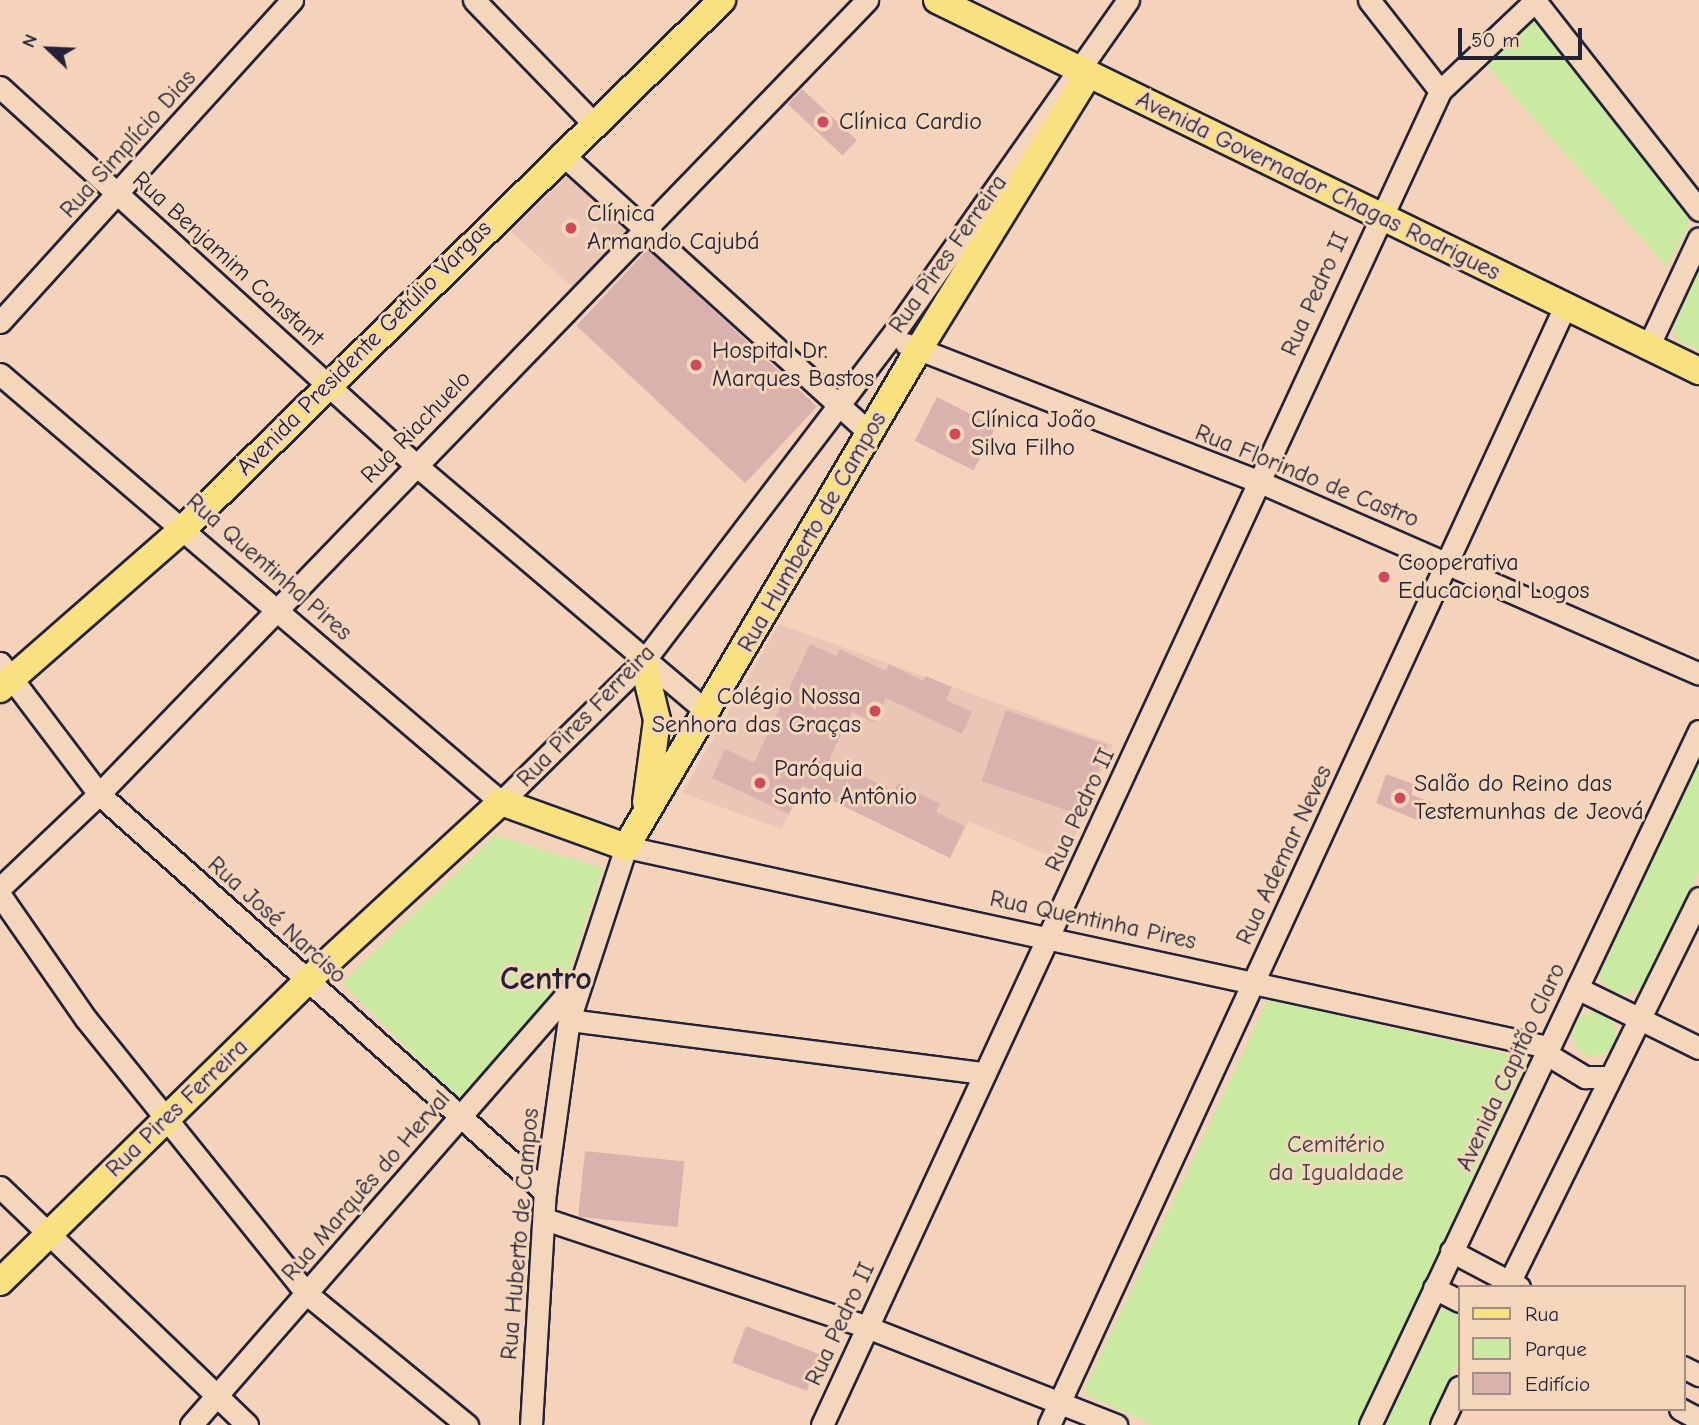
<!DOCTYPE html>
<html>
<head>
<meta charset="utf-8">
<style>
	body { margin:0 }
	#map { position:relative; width:1699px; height:1425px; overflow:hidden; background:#f5d3bb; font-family:"Comic Neue",sans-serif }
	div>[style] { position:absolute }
	.built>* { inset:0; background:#e9c6b5; transform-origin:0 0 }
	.green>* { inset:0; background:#caeaa1 }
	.round { border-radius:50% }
	.building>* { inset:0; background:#dab2ad; transform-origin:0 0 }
	.roads { filter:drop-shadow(2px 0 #22223b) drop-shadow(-2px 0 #22223b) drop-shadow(0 2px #22223b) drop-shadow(0 -2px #22223b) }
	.minor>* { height:21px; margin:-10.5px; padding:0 10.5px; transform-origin:10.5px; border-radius:10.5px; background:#f4d6ba }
	.major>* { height:26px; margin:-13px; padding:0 13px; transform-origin:13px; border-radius:13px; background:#fae180 }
	.dots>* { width:19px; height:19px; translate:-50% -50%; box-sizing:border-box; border:4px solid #f4d6ba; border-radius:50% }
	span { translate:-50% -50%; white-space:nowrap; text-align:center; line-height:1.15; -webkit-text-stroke:6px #f4d6ba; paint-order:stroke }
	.poi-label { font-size:24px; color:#22223b }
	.left { translate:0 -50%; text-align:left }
	.right { translate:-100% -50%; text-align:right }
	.street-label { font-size:24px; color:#22223b }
	.park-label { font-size:24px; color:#3b404a }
	.district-label { font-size:32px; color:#22223b; font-weight:700 }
	.legend { position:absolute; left:1458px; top:1285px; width:228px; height:126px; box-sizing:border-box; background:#f4d6ba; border:2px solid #a08e87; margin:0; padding:9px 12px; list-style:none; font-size:21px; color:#22223b }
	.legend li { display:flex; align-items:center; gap:14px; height:35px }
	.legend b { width:35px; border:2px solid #a08e87 }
	.north { position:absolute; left:14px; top:14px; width:70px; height:70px; -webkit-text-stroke:5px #f4d6ba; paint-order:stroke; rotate:293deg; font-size:19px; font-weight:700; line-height:28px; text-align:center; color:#22223b }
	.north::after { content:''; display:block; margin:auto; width:24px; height:32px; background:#22223b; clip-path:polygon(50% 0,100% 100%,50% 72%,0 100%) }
	.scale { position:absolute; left:1458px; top:28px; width:124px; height:32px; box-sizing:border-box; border:4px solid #22223b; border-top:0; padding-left:9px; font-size:21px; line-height:24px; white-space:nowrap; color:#22223b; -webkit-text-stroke:5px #f4d6ba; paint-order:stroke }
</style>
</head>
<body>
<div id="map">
	<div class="built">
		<i style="left:565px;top:166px;width:96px;height:85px;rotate:42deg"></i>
		<i style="clip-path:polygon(779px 624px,1113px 745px,1064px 862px,969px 821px,950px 858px,803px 786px,782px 829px,682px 793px)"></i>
	</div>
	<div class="green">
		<i style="clip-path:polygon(1531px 21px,1544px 26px,1687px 210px,1688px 228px,1666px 266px,1485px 64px)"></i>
		<i style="clip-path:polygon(1699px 268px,1699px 350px,1678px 340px,1672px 330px)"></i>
		<i style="clip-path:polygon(1699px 754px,1699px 872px,1642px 987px,1628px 994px,1612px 992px,1600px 980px,1597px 964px)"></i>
		<i style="clip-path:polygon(495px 835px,603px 868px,564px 986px,457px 1099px,342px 983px)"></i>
		<i style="clip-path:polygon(1268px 999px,1528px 1059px,1357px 1425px,1152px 1425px,1087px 1395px,1085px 1388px)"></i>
		<i class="round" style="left:1572px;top:1012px;width:44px;height:44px"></i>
		<i style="clip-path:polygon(1441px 1310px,1459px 1311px,1459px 1361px,1427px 1425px,1383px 1425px,1431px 1320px)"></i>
	</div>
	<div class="building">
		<i style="left:802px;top:89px;width:75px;height:21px;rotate:43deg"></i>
		<i style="left:648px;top:249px;width:231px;height:105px;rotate:43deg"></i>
		<i style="left:937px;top:397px;width:66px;height:49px;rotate:27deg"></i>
		<i style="clip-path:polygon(810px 644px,836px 656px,840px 649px,886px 671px,889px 664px,923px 681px,926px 676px,952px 687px,946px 700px,972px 712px,962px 734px,886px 698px,875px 723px,852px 712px,829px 759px,894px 791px,898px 783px,940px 804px,936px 812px,965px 826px,950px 858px,802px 786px,789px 814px,712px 778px,725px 749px,754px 763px)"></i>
		<i style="left:1006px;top:710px;width:107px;height:75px;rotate:19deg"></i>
		<i style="clip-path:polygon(1386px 774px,1413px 784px,1412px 795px,1431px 802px,1422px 822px,1376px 803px)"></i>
		<i style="left:585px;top:1151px;width:100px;height:66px;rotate:6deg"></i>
		<i style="left:746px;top:1326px;width:80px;height:39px;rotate:21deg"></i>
	</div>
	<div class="roads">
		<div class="minor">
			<i style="left:474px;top:0;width:171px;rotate:45.9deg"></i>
			<i style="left:1369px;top:0;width:115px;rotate:52deg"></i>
			<i style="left:1536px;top:2px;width:264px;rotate:51.9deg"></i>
			<i style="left:0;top:87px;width:563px;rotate:42.27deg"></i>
			<i style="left:417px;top:466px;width:380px;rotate:40.3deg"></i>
			<i style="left:561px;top:153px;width:417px;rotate:42.2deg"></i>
			<i style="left:0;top:322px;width:435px;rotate:-47.8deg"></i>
			<i style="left:906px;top:344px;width:380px;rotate:21.3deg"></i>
			<i style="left:1260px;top:482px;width:479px;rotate:23.6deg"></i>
			<i style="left:1648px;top:347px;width:120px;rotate:-64.9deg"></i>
			<i style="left:0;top:374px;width:659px;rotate:40.51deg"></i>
			<i style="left:501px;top:802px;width:199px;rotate:-44.6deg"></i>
			<i style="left:643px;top:662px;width:414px;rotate:-52.7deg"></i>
			<i style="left:894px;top:333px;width:407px;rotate:-54.9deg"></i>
			<i style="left:0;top:663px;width:164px;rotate:52.9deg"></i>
			<i style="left:99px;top:794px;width:598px;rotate:41.74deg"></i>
			<i style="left:0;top:888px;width:137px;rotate:-43.5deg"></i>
			<i style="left:99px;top:794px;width:1105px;rotate:-45.95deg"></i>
			<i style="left:0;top:895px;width:151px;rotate:55.3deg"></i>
			<i style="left:86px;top:1019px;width:353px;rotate:51.2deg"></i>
			<i style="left:307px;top:1294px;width:207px;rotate:39.3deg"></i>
			<i style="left:1577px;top:988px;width:136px;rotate:26.2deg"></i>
			<i style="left:569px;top:1020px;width:419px;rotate:7.3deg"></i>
			<i style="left:1545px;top:1053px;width:47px;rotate:31deg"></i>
			<i style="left:1585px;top:1077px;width:24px"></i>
			<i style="left:0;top:1187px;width:343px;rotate:43.9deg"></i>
			<i style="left:545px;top:1219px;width:340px;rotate:18.5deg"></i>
			<i style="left:867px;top:1327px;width:268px;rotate:21.5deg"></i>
			<i style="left:1451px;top:1251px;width:77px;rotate:27.9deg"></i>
			<i style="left:1507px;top:1287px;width:434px;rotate:-63.7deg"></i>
			<i style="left:1434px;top:1288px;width:28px;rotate:27deg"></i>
			<i style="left:1683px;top:1367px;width:18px;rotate:27deg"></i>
			<i style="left:1680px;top:1409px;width:21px;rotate:28deg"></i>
			<i style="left:191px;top:1425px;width:584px;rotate:-48.89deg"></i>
			<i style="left:531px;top:1425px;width:233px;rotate:-86.6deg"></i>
			<i style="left:545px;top:1192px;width:174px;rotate:-82.1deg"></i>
			<i style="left:569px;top:1020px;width:182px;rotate:-71.8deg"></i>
			<i style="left:626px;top:847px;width:943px;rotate:12.24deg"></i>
			<i style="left:822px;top:1425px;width:1470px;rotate:-65.14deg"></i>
			<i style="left:1440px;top:91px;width:132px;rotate:-43.5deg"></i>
			<i style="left:1049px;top:1425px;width:1232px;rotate:-65.24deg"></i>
			<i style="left:1370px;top:1425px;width:768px;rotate:-64.64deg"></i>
			<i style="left:1441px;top:1425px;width:42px;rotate:-64.7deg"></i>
		</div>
		<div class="major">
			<i style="left:937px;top:0;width:848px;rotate:25.96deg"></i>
			<i style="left:643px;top:662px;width:60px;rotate:76.4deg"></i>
			<i style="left:657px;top:720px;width:83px;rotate:97.6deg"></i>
			<i style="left:0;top:689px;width:244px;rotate:-41.2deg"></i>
			<i style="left:184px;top:528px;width:754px;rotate:-44.46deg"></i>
			<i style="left:0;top:1282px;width:429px;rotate:-44.4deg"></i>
			<i style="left:306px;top:982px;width:265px;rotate:-42.7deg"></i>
			<i style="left:501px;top:802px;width:133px;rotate:19.8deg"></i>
			<i style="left:626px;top:847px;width:574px;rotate:-59.55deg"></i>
			<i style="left:917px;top:352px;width:327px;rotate:-58.3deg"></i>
		</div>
	</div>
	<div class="dots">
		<i style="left:823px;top:122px;background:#d1495b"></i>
		<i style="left:571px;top:228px;background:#d1495b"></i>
		<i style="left:696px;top:365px;background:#d1495b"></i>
		<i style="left:955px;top:434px;background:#d1495b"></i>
		<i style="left:1384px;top:577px;background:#d1495b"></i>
		<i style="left:875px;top:711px;background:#d1495b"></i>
		<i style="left:760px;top:783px;background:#d1495b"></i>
		<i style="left:1400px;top:798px;background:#d1495b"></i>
	</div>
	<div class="poi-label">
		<span class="left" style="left:839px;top:122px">Clínica Cardio</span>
		<span class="left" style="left:587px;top:228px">Clínica<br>Armando Cajubá</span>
		<span class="left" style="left:712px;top:365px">Hospital Dr.<br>Marques Bastos</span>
		<span class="left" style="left:971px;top:434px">Clínica João<br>Silva Filho</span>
		<span class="left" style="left:1398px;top:577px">Cooperativa<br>Educacional Logos</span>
		<span class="right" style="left:861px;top:711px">Colégio Nossa<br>Senhora das Graças</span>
		<span class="left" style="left:774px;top:783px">Paróquia<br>Santo Antônio</span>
		<span class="left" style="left:1414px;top:798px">Salão do Reino das<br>Testemunhas de Jeová</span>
	</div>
	<div class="street-label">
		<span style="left:128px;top:144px;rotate:-48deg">Rua Simplício Dias</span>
		<span style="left:1318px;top:186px;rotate:26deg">Avenida Governador Chagas Rodrigues</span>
		<span style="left:948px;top:254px;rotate:-55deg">Rua Pires Ferreira</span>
		<span style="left:228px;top:259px;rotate:42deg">Rua Benjamim Constant</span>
		<span style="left:1315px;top:294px;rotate:-66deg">Rua Pedro II</span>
		<span style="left:364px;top:348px;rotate:-45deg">Avenida Presidente Getúlio Vargas</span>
		<span style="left:416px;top:427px;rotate:-46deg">Rua Riachuelo</span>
		<span style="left:1307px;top:476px;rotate:22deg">Rua Florindo de Castro</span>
		<span style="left:812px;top:532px;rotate:-60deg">Rua Humberto de Campos</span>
		<span style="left:269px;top:567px;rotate:41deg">Rua Quentinha Pires</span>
		<span style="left:586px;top:716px;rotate:-46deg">Rua Pires Ferreira</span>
		<span style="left:1080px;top:810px;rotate:-65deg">Rua Pedro II</span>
		<span style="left:1284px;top:855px;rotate:-65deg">Rua Ademar Neves</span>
		<span style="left:277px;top:920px;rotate:42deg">Rua José Narciso</span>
		<span style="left:1093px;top:920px;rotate:12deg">Rua Quentinha Pires</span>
		<span style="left:1511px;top:1067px;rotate:-65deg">Avenida Capitão Claro</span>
		<span style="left:177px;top:1108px;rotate:-44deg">Rua Pires Ferreira</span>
		<span style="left:366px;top:1186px;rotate:-49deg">Rua Marquês do Herval</span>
		<span style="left:520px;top:1234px;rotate:-85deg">Rua Huberto de Campos</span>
		<span style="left:840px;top:1324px;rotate:-65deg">Rua Pedro II</span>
	</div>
	<div class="park-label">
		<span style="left:1336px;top:1159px">Cemitério<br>da Igualdade</span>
	</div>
	<div class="district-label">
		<span style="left:546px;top:979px">Centro</span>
	</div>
	<ul class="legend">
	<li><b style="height:9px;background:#fae180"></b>Rua</li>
	<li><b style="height:19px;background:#caeaa1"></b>Parque</li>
	<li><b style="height:19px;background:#dab2ad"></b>Edifício</li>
	</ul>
	<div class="north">N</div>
	<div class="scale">50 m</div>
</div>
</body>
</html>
